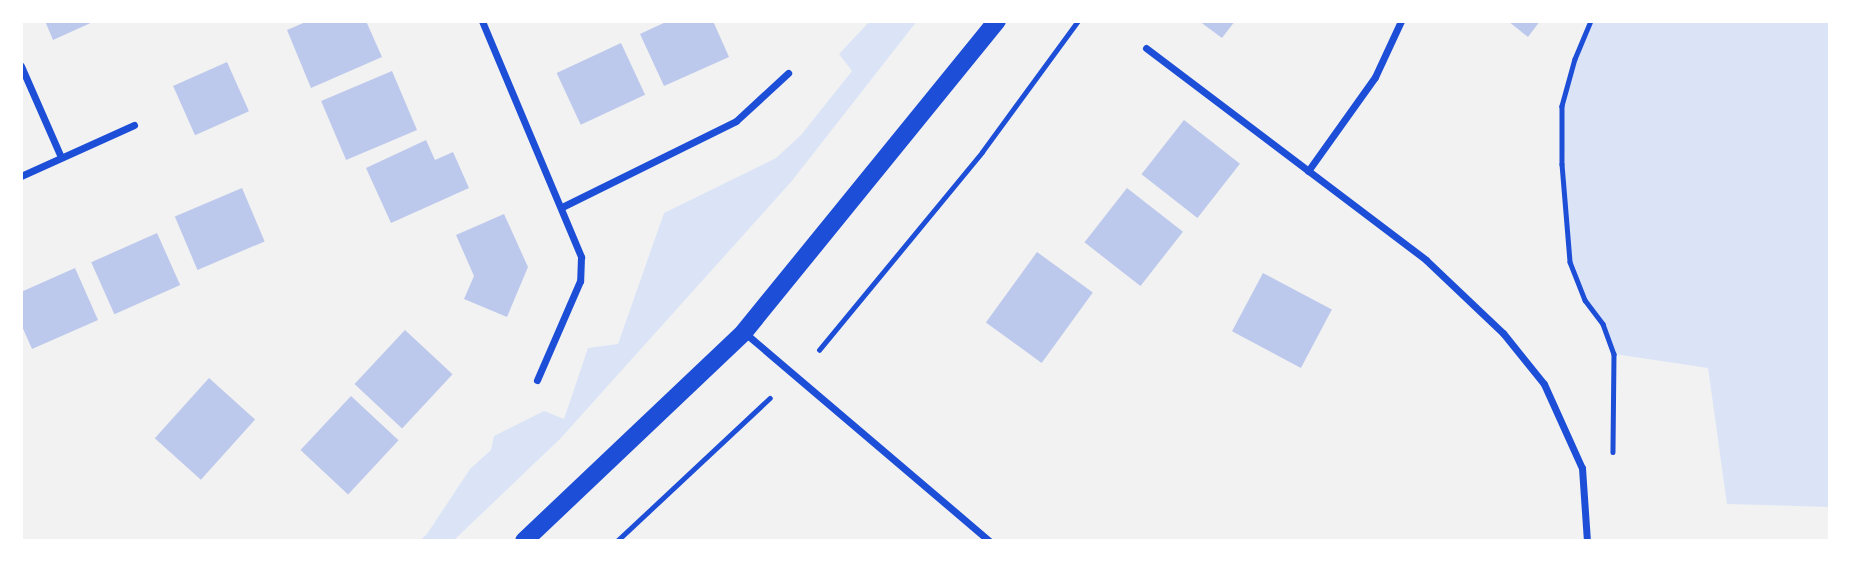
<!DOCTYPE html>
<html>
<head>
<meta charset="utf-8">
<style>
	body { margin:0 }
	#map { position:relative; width:1851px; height:562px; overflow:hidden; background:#f2f2f2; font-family:Commissioner,sans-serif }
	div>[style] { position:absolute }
	.green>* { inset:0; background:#dbe4f7 }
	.building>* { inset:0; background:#bdc9ec; transform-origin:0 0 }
	.path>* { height:4.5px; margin:-2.25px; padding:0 2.25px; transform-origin:2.25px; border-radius:2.25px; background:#1d4ed8 }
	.minor>* { height:7px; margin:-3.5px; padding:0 3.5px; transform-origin:3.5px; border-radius:3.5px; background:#1d4ed8 }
	.primary>* { height:18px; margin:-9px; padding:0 9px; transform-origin:9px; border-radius:9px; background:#1d4ed8 }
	span { translate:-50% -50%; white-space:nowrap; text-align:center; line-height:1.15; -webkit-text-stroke:5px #fff; paint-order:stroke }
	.frame { position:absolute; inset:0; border:23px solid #fff; pointer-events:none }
</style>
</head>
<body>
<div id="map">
	<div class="green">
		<i style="clip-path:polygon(870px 21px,917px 21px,791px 182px,560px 439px,453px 541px,419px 541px,427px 534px,470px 469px,491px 450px,494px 436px,544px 411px,564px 419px,588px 348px,618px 344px,664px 213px,776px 158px,801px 135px,852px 71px,839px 54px)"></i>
		<i style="clip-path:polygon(1591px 21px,1830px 21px,1830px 507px,1727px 504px,1708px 368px,1614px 354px,1603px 324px,1585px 300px,1570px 262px,1562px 106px,1575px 59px)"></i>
	</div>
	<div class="building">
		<i style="clip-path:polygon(45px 21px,95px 21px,53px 40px)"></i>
		<i style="clip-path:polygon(308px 21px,366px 21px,382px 57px,311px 88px,287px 30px)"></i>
		<i style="clip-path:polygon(668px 21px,713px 21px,729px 57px,664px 86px,640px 34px)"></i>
		<i style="clip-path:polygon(1199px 21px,1235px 21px,1222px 38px)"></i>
		<i style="clip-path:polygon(1508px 21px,1540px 21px,1528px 37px)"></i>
		<i style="left:621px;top:43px;width:57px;height:71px;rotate:65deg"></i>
		<i style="left:227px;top:62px;width:54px;height:59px;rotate:66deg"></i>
		<i style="left:392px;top:71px;width:64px;height:77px;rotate:67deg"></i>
		<i style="left:1184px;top:120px;width:71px;height:69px;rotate:38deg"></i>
		<i style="clip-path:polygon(426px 140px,435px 160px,453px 152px,469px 188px,391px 223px,366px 168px)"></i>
		<i style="left:242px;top:188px;width:58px;height:73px;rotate:67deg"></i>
		<i style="left:1127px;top:188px;width:71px;height:69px;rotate:38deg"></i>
		<i style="clip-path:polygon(504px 214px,528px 267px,507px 317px,464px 299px,474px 276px,456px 235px)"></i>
		<i style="left:157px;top:233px;width:57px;height:72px;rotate:66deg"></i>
		<i style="left:1037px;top:252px;width:69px;height:87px;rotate:36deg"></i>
		<i style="clip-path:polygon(75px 268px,98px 320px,32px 349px,21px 324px,21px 292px)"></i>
		<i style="left:1263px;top:273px;width:78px;height:66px;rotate:28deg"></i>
		<i style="left:405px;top:330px;width:65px;height:74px;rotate:43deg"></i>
		<i style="left:209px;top:378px;width:62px;height:81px;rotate:42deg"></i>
		<i style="left:351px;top:396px;width:65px;height:74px;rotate:43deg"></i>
	</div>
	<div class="path">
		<i style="left:1591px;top:21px;width:41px;rotate:112.8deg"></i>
		<i style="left:1575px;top:59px;width:49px;rotate:105.5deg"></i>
		<i style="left:1562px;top:106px;width:58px;rotate:90deg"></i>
		<i style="left:1562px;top:164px;width:98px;rotate:85.3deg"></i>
		<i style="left:1570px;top:262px;width:41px;rotate:68.5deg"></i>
		<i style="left:1585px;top:300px;width:30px;rotate:53deg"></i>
		<i style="left:1603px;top:324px;width:32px;rotate:70deg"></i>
		<i style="left:1614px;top:354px;width:98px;rotate:90.6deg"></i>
		<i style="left:819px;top:350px;width:256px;rotate:-50.5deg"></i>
		<i style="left:982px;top:152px;width:162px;rotate:-53.8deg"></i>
		<i style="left:617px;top:541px;width:209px;rotate:-43.1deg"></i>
	</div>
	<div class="minor">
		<i style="left:482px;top:21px;width:256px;rotate:67.2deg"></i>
		<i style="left:581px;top:257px;width:24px;rotate:92deg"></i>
		<i style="left:580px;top:281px;width:108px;rotate:113.5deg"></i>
		<i style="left:1146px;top:48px;width:351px;rotate:37.1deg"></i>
		<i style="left:1426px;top:260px;width:106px;rotate:43.5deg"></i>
		<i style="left:1503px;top:333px;width:65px;rotate:51.2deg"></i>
		<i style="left:1544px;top:384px;width:92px;rotate:65.7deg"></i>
		<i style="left:1582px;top:468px;width:73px;rotate:86.1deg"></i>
		<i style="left:21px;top:66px;width:99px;rotate:66.3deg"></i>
		<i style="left:1308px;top:171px;width:115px;rotate:-54.5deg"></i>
		<i style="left:1375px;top:77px;width:62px;rotate:-65.1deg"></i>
		<i style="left:21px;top:176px;width:124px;rotate:-24.3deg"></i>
		<i style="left:562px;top:207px;width:194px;rotate:-26.3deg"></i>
		<i style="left:736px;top:121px;width:71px;rotate:-42.7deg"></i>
		<i style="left:745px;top:333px;width:321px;rotate:40.4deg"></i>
	</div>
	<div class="primary">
		<i style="left:524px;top:541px;width:303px;rotate:-43.5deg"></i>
		<i style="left:744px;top:332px;width:401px;rotate:-50.9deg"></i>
	</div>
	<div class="frame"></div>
</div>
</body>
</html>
